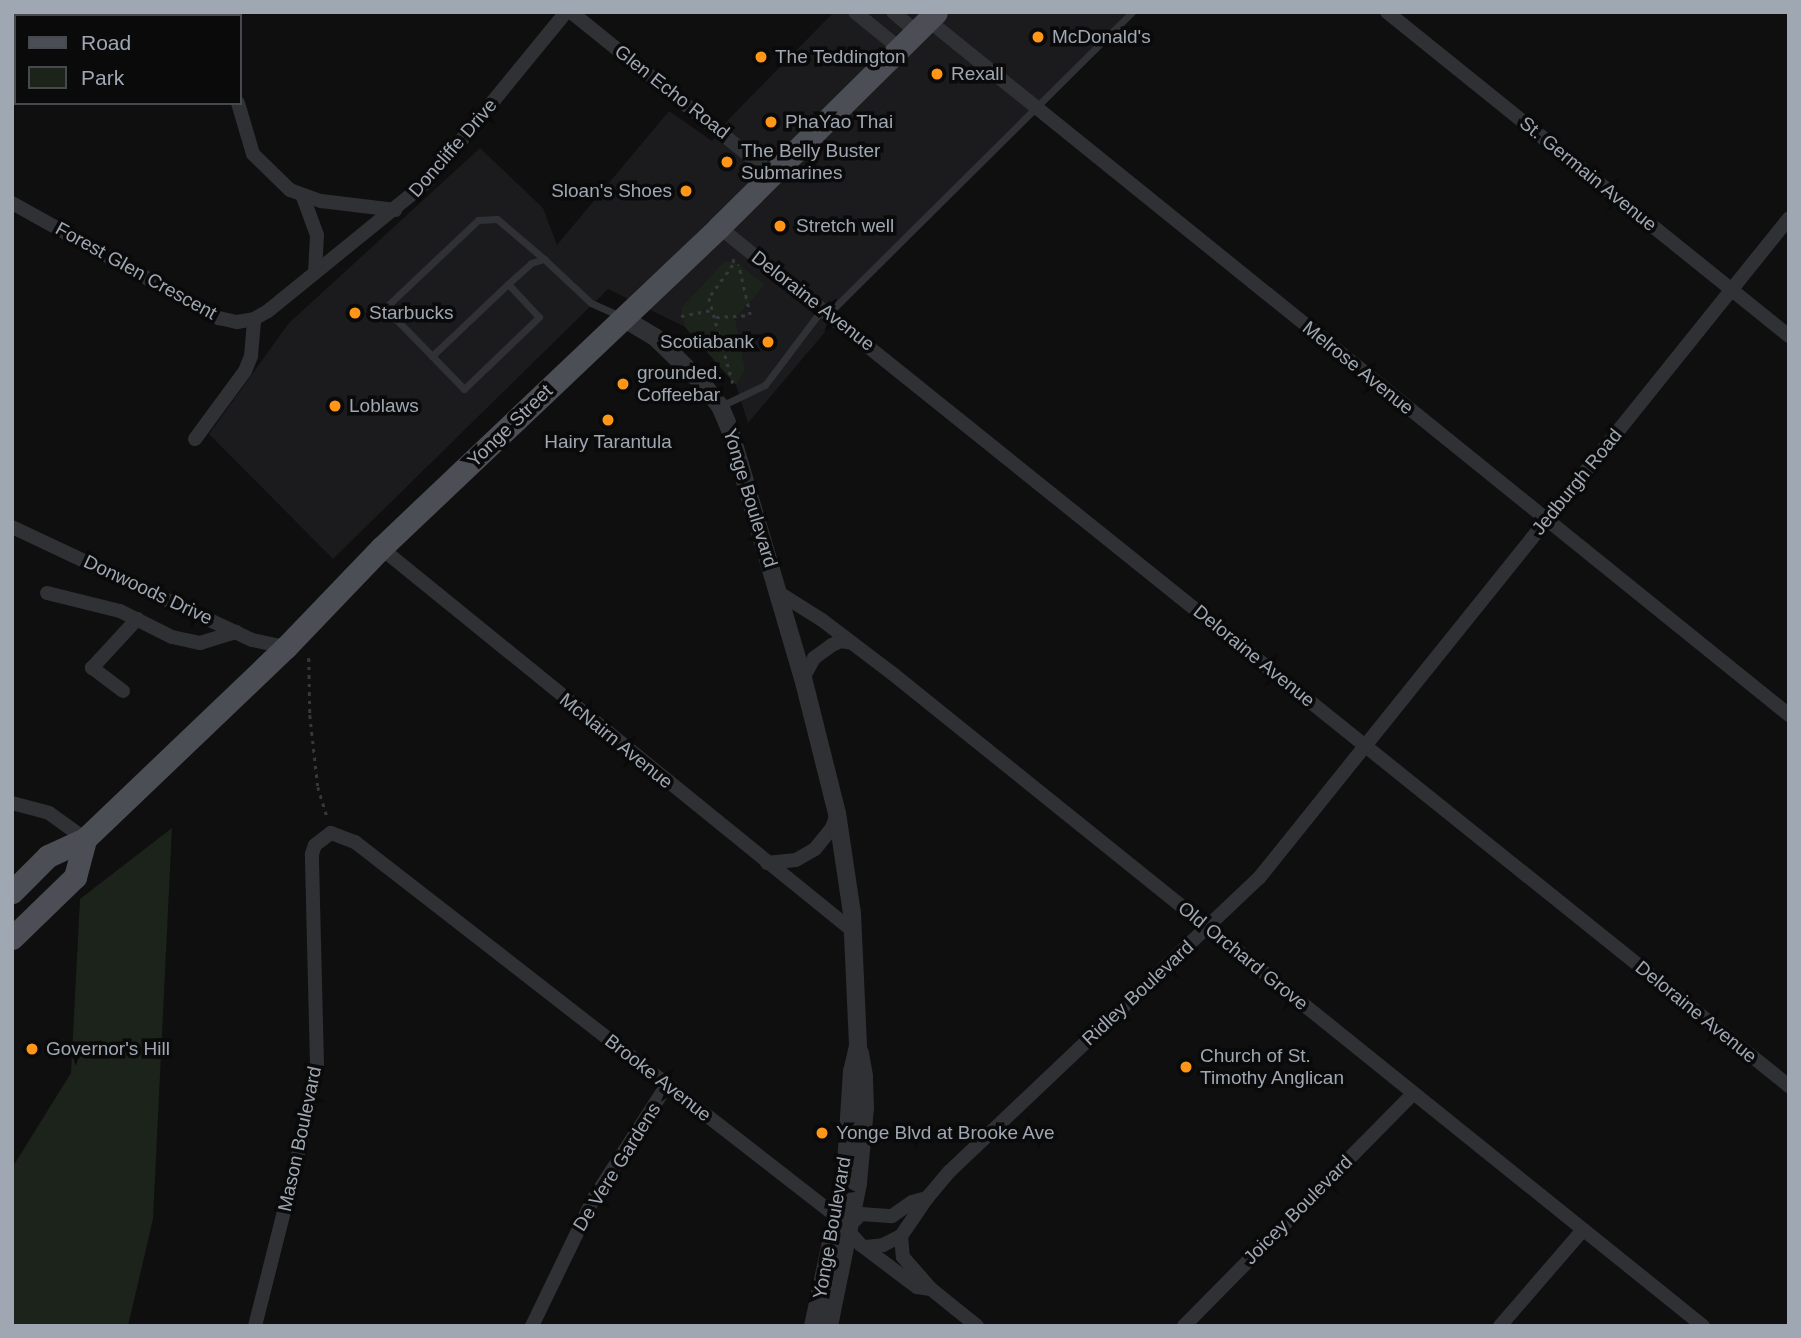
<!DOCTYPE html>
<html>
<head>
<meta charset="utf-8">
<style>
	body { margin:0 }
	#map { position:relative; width:1801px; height:1338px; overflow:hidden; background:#0f0f10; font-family:Arial,sans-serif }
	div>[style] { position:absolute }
	.built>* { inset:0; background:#1b1b1d }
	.green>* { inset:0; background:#1b231b }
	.path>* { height:2.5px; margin-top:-1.25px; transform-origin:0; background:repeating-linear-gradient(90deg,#35383c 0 3.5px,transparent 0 8.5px) }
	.service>* { height:7px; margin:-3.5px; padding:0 3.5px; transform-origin:3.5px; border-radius:3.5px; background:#303135 }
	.minor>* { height:14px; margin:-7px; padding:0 7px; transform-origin:7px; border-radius:7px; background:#303135 }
	.tertiary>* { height:18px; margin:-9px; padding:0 9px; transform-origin:9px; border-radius:9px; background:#303135 }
	.primary>* { height:23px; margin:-11.5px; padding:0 11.5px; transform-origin:11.5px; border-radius:11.5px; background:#4b4e55 }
	.dots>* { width:19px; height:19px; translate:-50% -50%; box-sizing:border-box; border:4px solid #0a0a0b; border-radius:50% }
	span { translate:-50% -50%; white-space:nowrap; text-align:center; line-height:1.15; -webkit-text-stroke:7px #0a0a0b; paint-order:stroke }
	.poi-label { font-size:19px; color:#9fa7b2 }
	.left { translate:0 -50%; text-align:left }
	.right { translate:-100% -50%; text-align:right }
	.street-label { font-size:19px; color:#9fa7b2 }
	.frame { position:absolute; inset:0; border:14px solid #9fa7b2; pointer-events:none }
	.legend { position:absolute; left:14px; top:14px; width:228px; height:91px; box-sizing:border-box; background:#0a0a0b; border:2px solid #46494e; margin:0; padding:9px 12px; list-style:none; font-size:21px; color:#9fa7b2 }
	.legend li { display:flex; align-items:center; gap:14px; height:35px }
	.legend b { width:35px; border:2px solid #46494e }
</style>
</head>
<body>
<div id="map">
	<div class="built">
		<i style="clip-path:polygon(834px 12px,1130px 12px,841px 304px,825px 332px,748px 423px,736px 385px,685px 327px,608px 289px,333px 559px,209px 434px,289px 323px,480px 148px,543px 208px,557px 245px,669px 111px,712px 141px,729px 119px)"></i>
	</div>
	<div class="green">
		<i style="clip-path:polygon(725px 261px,737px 263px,765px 285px,735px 318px,745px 370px,736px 385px,685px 327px,681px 308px)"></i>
		<i style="clip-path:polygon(172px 828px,153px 1219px,128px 1326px,12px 1326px,12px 1168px,71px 1073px,80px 899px)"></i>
	</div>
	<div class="path">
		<i style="left:734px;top:259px;width:6px;rotate:99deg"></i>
		<i style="left:733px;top:265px;width:41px;rotate:126deg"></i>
		<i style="left:709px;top:298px;width:92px;rotate:74.3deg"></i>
		<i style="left:681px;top:316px;width:31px;rotate:-11deg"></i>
		<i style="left:716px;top:317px;width:34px;rotate:-3deg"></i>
		<i style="left:750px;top:315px;width:52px;rotate:-103.2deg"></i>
		<i style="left:309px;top:658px;width:57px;rotate:89deg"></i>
		<i style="left:310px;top:715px;width:72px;rotate:83.7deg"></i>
		<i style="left:318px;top:787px;width:31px;rotate:73deg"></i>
	</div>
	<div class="service">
		<i style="left:508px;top:284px;width:45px;rotate:46.8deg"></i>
		<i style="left:539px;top:317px;width:104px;rotate:136.2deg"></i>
		<i style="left:464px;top:389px;width:46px;rotate:-134.1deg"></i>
		<i style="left:432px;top:356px;width:105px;rotate:-43.5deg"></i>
		<i style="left:508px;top:284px;width:31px;rotate:-42deg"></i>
		<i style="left:531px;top:263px;width:14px;rotate:-17deg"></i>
		<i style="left:544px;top:259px;width:64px;rotate:43.1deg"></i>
		<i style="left:591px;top:303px;width:32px;rotate:24deg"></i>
		<i style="left:829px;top:313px;width:427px;rotate:-44.8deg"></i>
		<i style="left:432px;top:356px;width:67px;rotate:-134.4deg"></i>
		<i style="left:385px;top:308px;width:128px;rotate:-43.4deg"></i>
		<i style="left:478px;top:220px;width:19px;rotate:-3deg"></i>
		<i style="left:497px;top:219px;width:62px;rotate:40.4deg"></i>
		<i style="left:721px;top:406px;width:49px;rotate:-25.5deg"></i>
		<i style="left:765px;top:385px;width:96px;rotate:-53deg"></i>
	</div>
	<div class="minor">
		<i style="left:210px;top:12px;width:4px;rotate:63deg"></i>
		<i style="left:571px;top:12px;width:258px;rotate:38.9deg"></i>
		<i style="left:855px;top:12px;width:57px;rotate:39.3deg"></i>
		<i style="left:893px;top:12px;width:30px;rotate:40deg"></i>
		<i style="left:1387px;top:12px;width:516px;rotate:38.87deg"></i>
		<i style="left:928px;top:20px;width:1107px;rotate:38.91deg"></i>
		<i style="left:238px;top:103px;width:53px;rotate:73.6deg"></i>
		<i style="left:253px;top:154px;width:52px;rotate:44.2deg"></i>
		<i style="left:290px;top:190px;width:33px;rotate:20deg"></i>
		<i style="left:321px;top:201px;width:75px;rotate:6.9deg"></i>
		<i style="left:303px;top:197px;width:40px;rotate:69.8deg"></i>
		<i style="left:317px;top:235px;width:37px;rotate:93deg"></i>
		<i style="left:12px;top:203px;width:237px;rotate:29.1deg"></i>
		<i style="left:219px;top:318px;width:18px;rotate:13deg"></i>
		<i style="left:237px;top:322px;width:17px;rotate:-10deg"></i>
		<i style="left:254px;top:319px;width:16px;rotate:-30deg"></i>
		<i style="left:268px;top:311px;width:205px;rotate:-39.1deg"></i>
		<i style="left:427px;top:182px;width:220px;rotate:-50.7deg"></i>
		<i style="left:719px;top:227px;width:1372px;rotate:38.76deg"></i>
		<i style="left:195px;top:439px;width:84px;rotate:-53.7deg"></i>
		<i style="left:245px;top:371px;width:16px;rotate:-68deg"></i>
		<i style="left:251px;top:356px;width:37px;rotate:-85deg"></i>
		<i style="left:12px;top:527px;width:265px;rotate:25.2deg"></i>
		<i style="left:252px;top:640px;width:35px;rotate:12deg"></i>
		<i style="left:381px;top:548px;width:608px;rotate:39.06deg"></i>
		<i style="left:47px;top:593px;width:75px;rotate:13.9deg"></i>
		<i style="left:120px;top:611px;width:58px;rotate:26.6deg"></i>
		<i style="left:172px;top:637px;width:29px;rotate:12deg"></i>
		<i style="left:200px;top:643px;width:38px;rotate:-17deg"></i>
		<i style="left:779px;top:593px;width:51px;rotate:32.1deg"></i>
		<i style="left:822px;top:620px;width:89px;rotate:37.3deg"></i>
		<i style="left:893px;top:674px;width:1040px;rotate:38.83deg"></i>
		<i style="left:803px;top:678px;width:23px;rotate:-61deg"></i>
		<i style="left:814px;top:658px;width:22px;rotate:-36deg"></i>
		<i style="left:832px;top:645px;width:10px;rotate:-24deg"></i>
		<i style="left:841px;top:641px;width:11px;rotate:10deg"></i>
		<i style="left:123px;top:691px;width:39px;rotate:-143deg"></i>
		<i style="left:92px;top:668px;width:67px;rotate:-47.4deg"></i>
		<i style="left:12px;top:803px;width:38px;rotate:15deg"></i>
		<i style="left:49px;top:813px;width:44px;rotate:35.8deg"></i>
		<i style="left:767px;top:863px;width:29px;rotate:-6deg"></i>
		<i style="left:796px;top:860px;width:22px;rotate:-30deg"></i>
		<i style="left:815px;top:849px;width:27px;rotate:-51deg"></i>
		<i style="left:832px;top:828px;width:15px;rotate:-70deg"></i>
		<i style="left:849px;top:1226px;width:17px;rotate:-45deg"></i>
		<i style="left:861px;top:1214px;width:31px;rotate:4deg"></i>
		<i style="left:892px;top:1216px;width:24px;rotate:-35deg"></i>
		<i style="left:912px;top:1202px;width:16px;rotate:-15deg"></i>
		<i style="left:901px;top:1236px;width:21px;rotate:85deg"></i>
		<i style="left:903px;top:1257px;width:43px;rotate:48.8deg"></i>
		<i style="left:865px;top:1247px;width:18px;rotate:-6deg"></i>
		<i style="left:883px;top:1245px;width:20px;rotate:-27deg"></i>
		<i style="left:901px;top:1236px;width:46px;rotate:-55.6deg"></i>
		<i style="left:927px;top:1198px;width:35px;rotate:-50deg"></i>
		<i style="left:950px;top:1171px;width:426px;rotate:-43.5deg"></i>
		<i style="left:1259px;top:878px;width:846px;rotate:-51.23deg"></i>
		<i style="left:255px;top:1326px;width:175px;rotate:-75.8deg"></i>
		<i style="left:298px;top:1156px;width:93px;rotate:-78.2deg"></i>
		<i style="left:317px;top:1065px;width:211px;rotate:-91.4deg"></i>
		<i style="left:312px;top:854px;width:9px;rotate:-72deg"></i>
		<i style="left:315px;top:845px;width:20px;rotate:-37deg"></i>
		<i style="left:331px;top:833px;width:26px;rotate:21deg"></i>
		<i style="left:355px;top:842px;width:626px;rotate:37.86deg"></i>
		<i style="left:849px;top:1226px;width:8px;rotate:76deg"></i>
		<i style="left:851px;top:1234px;width:15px;rotate:48deg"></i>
		<i style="left:861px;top:1245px;width:70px;rotate:36.9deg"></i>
		<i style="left:917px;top:1287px;width:14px;rotate:8deg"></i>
		<i style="left:931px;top:1289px;width:59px;rotate:38.8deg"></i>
		<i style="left:532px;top:1326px;width:142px;rotate:-64.2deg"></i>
		<i style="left:594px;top:1198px;width:135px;rotate:-57.1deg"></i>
		<i style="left:1184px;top:1326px;width:326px;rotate:-45.4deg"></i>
		<i style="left:1500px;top:1326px;width:127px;rotate:-49.2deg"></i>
	</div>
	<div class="tertiary">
		<i style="left:623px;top:318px;width:37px;rotate:31deg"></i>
		<i style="left:655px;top:337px;width:66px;rotate:44.4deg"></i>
		<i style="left:702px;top:383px;width:29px;rotate:52deg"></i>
		<i style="left:720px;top:406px;width:23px;rotate:67deg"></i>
		<i style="left:729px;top:427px;width:262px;rotate:73.6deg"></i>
		<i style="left:803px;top:678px;width:139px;rotate:75.9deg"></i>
		<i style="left:837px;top:813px;width:101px;rotate:81.5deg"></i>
		<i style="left:852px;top:913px;width:133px;rotate:87.4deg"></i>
		<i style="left:858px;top:1046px;width:26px;rotate:103deg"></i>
		<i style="left:852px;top:1071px;width:107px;rotate:93.7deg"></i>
		<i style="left:845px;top:1178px;width:151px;rotate:102.2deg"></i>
		<i style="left:829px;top:1326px;width:146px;rotate:-78.5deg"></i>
		<i style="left:858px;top:1183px;width:75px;rotate:-84.7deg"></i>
		<i style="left:865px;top:1108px;width:32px;rotate:-92deg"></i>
		<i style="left:864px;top:1076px;width:23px;rotate:-100deg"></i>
	</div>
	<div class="primary">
		<i style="left:12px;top:892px;width:51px;rotate:-45deg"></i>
		<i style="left:48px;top:856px;width:41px;rotate:-24.7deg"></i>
		<i style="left:85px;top:839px;width:278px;rotate:-43.7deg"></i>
		<i style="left:286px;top:647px;width:137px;rotate:-46.2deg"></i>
		<i style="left:381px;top:548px;width:466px;rotate:-43.5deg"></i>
		<i style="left:719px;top:227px;width:305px;rotate:-44.7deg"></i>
		<i style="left:12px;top:938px;width:88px;rotate:-44.1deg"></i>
		<i style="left:75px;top:877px;width:39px;rotate:-75deg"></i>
	</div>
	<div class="dots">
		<i style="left:1038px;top:37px;background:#ff9618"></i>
		<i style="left:761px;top:57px;background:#ff9618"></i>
		<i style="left:937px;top:74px;background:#ff9618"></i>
		<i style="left:771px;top:122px;background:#ff9618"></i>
		<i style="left:727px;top:162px;background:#ff9618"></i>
		<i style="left:686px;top:191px;background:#ff9618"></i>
		<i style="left:780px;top:226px;background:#ff9618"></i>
		<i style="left:355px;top:313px;background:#ff9618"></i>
		<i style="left:768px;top:342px;background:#ff9618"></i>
		<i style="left:623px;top:384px;background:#ff9618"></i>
		<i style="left:335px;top:406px;background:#ff9618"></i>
		<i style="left:608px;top:420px;background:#ff9618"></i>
		<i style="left:32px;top:1049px;background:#ff9618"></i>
		<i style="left:1186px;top:1067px;background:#ff9618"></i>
		<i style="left:822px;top:1133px;background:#ff9618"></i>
	</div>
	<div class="poi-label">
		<span class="left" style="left:1052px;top:37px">McDonald's</span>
		<span class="left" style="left:775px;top:57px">The Teddington</span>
		<span class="left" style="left:951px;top:74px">Rexall</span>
		<span class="left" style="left:785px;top:122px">PhaYao Thai</span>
		<span class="left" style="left:741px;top:162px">The Belly Buster<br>Submarines</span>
		<span class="right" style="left:672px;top:191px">Sloan's Shoes</span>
		<span class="left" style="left:796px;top:226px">Stretch well</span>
		<span class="left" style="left:369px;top:313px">Starbucks</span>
		<span class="right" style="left:754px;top:342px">Scotiabank</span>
		<span class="left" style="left:637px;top:384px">grounded.<br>Coffeebar</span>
		<span class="left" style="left:349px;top:406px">Loblaws</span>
		<span style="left:608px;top:442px">Hairy Tarantula</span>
		<span class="left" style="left:46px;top:1049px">Governor's Hill</span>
		<span class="left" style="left:1200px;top:1067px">Church of St.<br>Timothy Anglican</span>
		<span class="left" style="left:836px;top:1133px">Yonge Blvd at Brooke Ave</span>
	</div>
	<div class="street-label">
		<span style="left:672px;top:92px;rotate:38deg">Glen Echo Road</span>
		<span style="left:453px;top:148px;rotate:-49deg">Doncliffe Drive</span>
		<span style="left:1588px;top:174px;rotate:39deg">St. Germain Avenue</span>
		<span style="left:136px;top:271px;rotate:29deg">Forest Glen Crescent</span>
		<span style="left:813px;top:301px;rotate:38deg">Deloraine Avenue</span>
		<span style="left:1358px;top:368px;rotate:39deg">Melrose Avenue</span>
		<span style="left:510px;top:426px;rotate:-44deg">Yonge Street</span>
		<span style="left:1577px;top:482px;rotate:-51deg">Jedburgh Road</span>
		<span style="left:750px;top:498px;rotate:73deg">Yonge Boulevard</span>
		<span style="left:148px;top:590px;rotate:25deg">Donwoods Drive</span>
		<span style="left:1254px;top:656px;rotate:39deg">Deloraine Avenue</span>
		<span style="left:616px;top:741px;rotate:39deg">McNairn Avenue</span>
		<span style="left:1243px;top:956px;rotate:39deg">Old Orchard Grove</span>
		<span style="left:1138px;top:993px;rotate:-43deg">Ridley Boulevard</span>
		<span style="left:1696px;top:1012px;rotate:39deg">Deloraine Avenue</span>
		<span style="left:658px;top:1078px;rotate:38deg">Brooke Avenue</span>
		<span style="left:300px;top:1139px;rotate:-78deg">Mason Boulevard</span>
		<span style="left:617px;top:1167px;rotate:-58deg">De Vere Gardens</span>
		<span style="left:1298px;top:1210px;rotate:-45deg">Joicey Boulevard</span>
		<span style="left:832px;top:1228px;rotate:-80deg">Yonge Boulevard</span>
	</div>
	<div class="frame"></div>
	<ul class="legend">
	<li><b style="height:9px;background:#4b4e55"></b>Road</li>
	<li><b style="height:19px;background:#1b231b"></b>Park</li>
	</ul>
</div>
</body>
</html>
